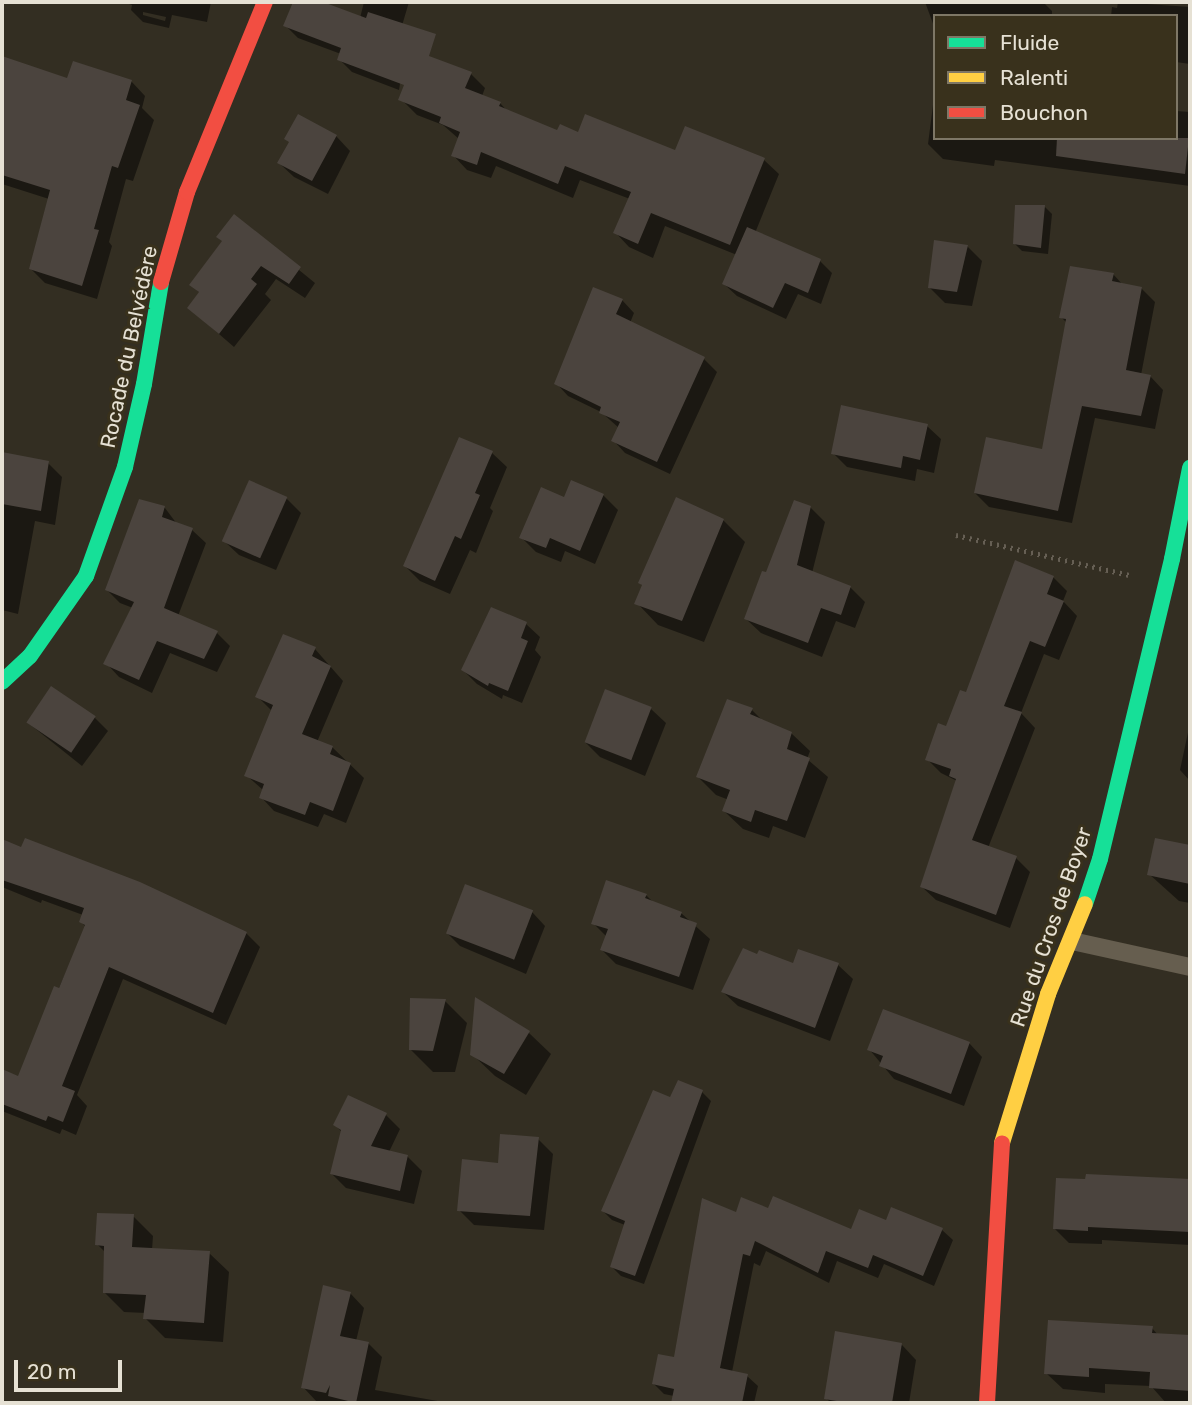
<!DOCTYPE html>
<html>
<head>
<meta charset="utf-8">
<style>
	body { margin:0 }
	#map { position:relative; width:1192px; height:1405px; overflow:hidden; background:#332e22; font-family:Rubik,sans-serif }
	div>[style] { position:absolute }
	.shadow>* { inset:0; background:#0007 }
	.building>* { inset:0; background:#4b443e; transform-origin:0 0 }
	.path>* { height:4.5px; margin-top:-2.25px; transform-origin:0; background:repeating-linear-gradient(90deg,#665f54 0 2px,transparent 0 7px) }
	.lane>* { height:18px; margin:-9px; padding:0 9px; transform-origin:9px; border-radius:9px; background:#665e4f }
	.fast>* { height:16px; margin:-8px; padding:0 8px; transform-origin:8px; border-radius:8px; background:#16e098 }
	.slow>* { height:16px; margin:-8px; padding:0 8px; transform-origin:8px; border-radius:8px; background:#ffcf43 }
	.jam>* { height:16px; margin:-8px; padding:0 8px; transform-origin:8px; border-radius:8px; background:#f24e42 }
	span { translate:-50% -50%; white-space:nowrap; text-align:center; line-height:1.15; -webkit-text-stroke:6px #39311c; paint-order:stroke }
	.street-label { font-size:21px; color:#e6e1d4 }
	.frame { position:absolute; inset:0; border:4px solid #e6e1d4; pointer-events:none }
	.legend { position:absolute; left:933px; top:14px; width:245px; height:126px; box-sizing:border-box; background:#39311c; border:2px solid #7e7766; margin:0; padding:9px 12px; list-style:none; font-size:21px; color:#e6e1d4 }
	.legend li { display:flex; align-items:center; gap:14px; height:35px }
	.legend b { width:35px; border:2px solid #7e7766 }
	.scale { position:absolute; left:14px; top:1360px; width:108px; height:32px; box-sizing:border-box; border:4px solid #e6e1d4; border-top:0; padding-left:9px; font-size:21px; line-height:24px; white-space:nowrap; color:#e6e1d4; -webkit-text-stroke:5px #39311c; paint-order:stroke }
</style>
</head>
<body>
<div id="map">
	<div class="shadow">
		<i style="clip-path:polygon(evenodd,123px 2px,211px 2px,207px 22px,172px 15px,169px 28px,143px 22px,131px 10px,132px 5px,123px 2px,143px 12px,166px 17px,165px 21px,143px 15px,143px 12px)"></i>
		<i style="clip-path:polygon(295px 2px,318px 2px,360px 18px,364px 2px,409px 2px,401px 29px,408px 36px,399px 90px,352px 72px,339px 59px,341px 54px,298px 38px,285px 25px)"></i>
		<i style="clip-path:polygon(925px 2px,1043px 2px,1052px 11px,1052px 16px,935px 16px,935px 29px)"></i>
		<i style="clip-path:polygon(1118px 2px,1190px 7px,1190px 64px,1176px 62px,1176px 16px,1111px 16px,1112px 7px,1117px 8px)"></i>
		<i style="clip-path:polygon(2px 58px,68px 80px,131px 81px,145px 96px,142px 108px,154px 120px,133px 181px,126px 179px,109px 242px,112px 246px,97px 299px,45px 283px,31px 269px,49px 199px,2px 184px)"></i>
		<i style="clip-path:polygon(471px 74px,485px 88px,482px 96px,500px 103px,509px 113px,558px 133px,676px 152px,764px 160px,779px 174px,755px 233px,820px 261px,832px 273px,821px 304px,798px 294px,786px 319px,737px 296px,724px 284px,737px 255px,665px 226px,653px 258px,629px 247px,615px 232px,630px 199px,580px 180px,573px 198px,496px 166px,491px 178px,467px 170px,453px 155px,459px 139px,443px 125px,417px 115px,403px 101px)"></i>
		<i style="clip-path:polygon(933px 105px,935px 138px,1176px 138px,1176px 111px,1190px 112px,1190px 186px,995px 160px,994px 166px,943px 159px,928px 144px)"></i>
		<i style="clip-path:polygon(336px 136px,350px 151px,328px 194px,294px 177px,279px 163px)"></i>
		<i style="clip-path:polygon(1045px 207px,1052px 214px,1048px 254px,1022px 251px,1015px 244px)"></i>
		<i style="clip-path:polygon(234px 217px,315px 283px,305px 298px,276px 279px,265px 294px,271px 300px,234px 347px,189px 308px,200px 293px,192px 285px,224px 242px)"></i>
		<i style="clip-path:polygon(967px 246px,982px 261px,972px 306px,945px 303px,930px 288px)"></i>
		<i style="clip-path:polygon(1113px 274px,1123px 285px,1141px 288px,1155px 302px,1141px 375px,1150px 376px,1163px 390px,1155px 429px,1095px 418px,1072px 523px,989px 507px,975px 493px,1044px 452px,1067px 323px,1061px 317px)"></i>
		<i style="clip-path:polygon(622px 300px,634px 313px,630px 323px,704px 359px,717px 372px,670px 474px,625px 453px,613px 440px,619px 428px,601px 412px,568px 396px,556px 383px)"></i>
		<i style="clip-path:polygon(927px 426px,941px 439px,934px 473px,917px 469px,915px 481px,847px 467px,833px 453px)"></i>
		<i style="clip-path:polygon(492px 453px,507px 467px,490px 508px,493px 511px,476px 553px,470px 550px,450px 594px,420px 581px,405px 566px)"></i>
		<i style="clip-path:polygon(2px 454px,48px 463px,62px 477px,55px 525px,35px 521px,18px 614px,2px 610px)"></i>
		<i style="clip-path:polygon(603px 495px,618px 510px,595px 564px,565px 551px,561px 562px,536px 552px,521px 537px)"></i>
		<i style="clip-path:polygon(286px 498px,301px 513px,276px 570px,239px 555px,224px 541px)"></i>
		<i style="clip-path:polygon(140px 501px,165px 508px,177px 524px,192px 530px,206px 543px,178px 616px,217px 633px,230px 646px,217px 672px,170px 653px,152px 693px,119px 677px,106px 663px,133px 608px,120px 603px,107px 590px)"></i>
		<i style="clip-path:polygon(810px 507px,825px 522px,812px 573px,850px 587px,865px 602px,855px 628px,836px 621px,822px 657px,761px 633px,746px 619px)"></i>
		<i style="clip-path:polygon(723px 520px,745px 542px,704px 642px,658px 625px,637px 603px,644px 587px,640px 583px)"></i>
		<i style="clip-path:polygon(1053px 577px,1067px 591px,1063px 601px,1077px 616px,1059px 660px,1044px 654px,1021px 713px,1035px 728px,988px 848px,1016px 858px,1030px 872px,1010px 928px,936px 900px,922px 887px,957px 781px,941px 773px,927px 759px,967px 695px)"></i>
		<i style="clip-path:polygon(526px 624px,540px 637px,535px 650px,541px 657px,522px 703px,503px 695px,502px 699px,477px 684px,463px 670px)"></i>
		<i style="clip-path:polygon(315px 649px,343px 681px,317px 742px,332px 747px,364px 778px,346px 823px,324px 814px,318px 827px,274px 811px,261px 797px,263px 790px,246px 775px,272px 711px,257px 696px)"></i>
		<i style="clip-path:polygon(651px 709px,666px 723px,645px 776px,600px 757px,585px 742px)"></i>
		<i style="clip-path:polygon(752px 710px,764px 722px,791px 733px,810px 751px,807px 759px,828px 777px,805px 838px,773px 826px,769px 838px,743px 829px,724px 811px,729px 800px,716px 795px,698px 777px)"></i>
		<i style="clip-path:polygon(94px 717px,108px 731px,82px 766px,27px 722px)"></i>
		<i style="clip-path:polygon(1190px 723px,1190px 781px,1180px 770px)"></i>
		<i style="clip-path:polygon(1157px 840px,1190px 847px,1190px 903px,1179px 901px,1149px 874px)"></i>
		<i style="clip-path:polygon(2px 841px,246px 933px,260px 947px,226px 1025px,123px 979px,77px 1095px,87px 1106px,76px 1135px,62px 1129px,60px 1134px,2px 1111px,2px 1071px,19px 1078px,86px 927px,81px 922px,83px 915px,42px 900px,41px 903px,2px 887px)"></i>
		<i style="clip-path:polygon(646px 895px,655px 904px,681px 913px,710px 939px,693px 990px,616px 964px,602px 950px,607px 937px,593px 923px)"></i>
		<i style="clip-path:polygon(532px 912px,545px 926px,526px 974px,460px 946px,447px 933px)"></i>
		<i style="clip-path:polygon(794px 965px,838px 965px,853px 979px,830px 1041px,738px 1006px,723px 992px)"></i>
		<i style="clip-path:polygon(477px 1000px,529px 1033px,551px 1054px,526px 1095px,495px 1076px,472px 1054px)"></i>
		<i style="clip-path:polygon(445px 1001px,467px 1023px,455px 1072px,433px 1072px,411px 1050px)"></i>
		<i style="clip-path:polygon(969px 1043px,982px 1057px,964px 1106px,894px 1079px,869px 1049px)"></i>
		<i style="clip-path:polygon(679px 1083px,702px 1092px,711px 1101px,644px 1284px,621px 1276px,612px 1267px,625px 1225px,612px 1220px,603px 1211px)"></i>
		<i style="clip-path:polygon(386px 1115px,400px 1129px,389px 1152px,407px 1156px,422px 1171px,414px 1204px,346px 1188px,332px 1174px,342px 1132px,335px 1125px)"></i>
		<i style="clip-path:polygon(538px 1139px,553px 1154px,544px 1230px,474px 1225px,459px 1210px,500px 1165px)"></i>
		<i style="clip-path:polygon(1087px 1176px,1190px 1181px,1190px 1245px,1102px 1240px,1102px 1244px,1069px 1243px,1055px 1229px)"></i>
		<i style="clip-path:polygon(769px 1211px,852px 1231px,887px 1223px,942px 1230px,953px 1240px,934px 1286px,884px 1264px,878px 1278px,837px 1261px,829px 1283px,766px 1251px,760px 1266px,754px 1263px,732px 1372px,747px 1376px,758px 1386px,754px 1403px,672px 1403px,674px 1396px,664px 1394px,654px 1384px,675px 1359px,737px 1214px)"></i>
		<i style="clip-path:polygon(133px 1216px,153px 1236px,152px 1250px,209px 1253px,229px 1272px,223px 1342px,165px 1338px,145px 1318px,146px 1313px,124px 1312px,104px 1292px,106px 1253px,97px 1244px)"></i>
		<i style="clip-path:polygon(350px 1293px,364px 1308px,356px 1341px,368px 1343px,382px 1357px,375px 1390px,449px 1403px,325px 1403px,317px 1402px,303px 1387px)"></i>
		<i style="clip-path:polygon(1152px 1328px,1158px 1335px,1190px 1336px,1190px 1403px,1166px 1403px,1151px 1386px,1105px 1384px,1105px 1393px,1063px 1389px,1046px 1373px)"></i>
		<i style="clip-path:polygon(902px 1345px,916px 1360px,909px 1403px,831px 1403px,826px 1398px)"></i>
	</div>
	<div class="building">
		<i style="clip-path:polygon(293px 2px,323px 2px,366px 18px,368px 12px,436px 34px,429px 56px,472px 72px,465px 88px,501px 102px,499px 106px,557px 130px,560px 124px,578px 132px,585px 114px,675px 150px,685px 126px,765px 158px,730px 245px,651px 213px,638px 244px,613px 233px,631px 192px,565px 166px,558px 184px,481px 152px,477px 165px,451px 156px,460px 132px,439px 123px,441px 117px,398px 100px,404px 85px,337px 60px,341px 48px,283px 26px)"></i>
		<i style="clip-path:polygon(2px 56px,67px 78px,73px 61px,132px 80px,126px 100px,140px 105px,118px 168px,112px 166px,94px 229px,99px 230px,82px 286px,29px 269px,50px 190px,2px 175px)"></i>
		<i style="clip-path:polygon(298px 114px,337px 135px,312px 181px,277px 163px,289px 142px,284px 139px)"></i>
		<i style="clip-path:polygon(1057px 138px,1189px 138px,1185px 174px,1056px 156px)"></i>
		<i style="clip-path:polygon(1015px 205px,1045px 205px,1041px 248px,1013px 244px)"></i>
		<i style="clip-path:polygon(234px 214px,301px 267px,289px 284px,261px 266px,251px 279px,257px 284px,219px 334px,187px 308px,199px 292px,189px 285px,222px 241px,216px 237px)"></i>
		<i style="clip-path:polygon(747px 227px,821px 259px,808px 293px,785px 283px,773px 308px,722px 284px)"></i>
		<i style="clip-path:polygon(934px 240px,968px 245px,957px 292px,928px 288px)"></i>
		<i style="clip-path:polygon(1070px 266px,1114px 273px,1112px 281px,1142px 287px,1126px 370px,1151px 375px,1141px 416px,1082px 406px,1058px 511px,974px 493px,986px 437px,1042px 449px,1066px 319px,1059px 318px)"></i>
		<i style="clip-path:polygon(593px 287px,623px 299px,616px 314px,705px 357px,657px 462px,611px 441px,620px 422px,599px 413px,601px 407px,554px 384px)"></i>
		<i style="clip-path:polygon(841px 405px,928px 424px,920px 460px,903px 456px,901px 468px,831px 454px)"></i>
		<i style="clip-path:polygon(459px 437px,493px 451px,475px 493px,480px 495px,461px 539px,455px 536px,435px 581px,403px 566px)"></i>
		<i style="clip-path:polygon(2px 452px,49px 461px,41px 511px,2px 504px)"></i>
		<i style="left:249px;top:480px;width:42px;height:67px;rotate:24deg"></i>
		<i style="clip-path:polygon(571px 480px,604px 494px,580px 551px,550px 538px,546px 548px,519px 538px,541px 487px,564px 497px)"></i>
		<i style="clip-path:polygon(676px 497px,724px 519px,682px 621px,634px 604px,642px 585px,638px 583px)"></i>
		<i style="clip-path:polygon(139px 499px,165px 506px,162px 517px,193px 528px,164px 608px,218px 631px,204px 659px,157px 641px,139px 680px,103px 664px,134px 602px,105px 590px)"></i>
		<i style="clip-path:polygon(794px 500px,811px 506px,797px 565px,851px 586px,841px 615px,821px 608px,808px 643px,744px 619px,762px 571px,766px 572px)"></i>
		<i style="clip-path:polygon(1015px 560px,1054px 576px,1047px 594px,1064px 601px,1045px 647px,1030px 641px,1004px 706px,1022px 712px,972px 840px,1017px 856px,996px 915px,920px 887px,956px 779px,949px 776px,951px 769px,925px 760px,938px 723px,946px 726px,960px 690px,966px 692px)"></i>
		<i style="clip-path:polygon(491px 607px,527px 622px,521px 638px,528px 641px,508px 691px,489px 683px,488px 686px,461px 670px)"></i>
		<i style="clip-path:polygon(283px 634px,316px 647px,312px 656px,331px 666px,302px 734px,333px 746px,330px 754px,351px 763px,333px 811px,310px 802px,305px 815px,259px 798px,264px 784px,244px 776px,273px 705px,255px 697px)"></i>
		<i style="left:51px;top:686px;width:54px;height:44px;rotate:34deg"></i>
		<i style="left:605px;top:689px;width:50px;height:57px;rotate:21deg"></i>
		<i style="clip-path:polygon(727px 699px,753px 708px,750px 714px,792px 732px,787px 749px,810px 758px,787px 821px,755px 810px,751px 822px,722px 811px,730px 790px,696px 777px)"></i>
		<i style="clip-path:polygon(25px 838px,140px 882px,247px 932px,213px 1013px,109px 967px,62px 1086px,75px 1091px,63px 1122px,48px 1116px,46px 1121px,2px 1104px,2px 1069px,18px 1076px,54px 986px,59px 988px,85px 925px,79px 922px,84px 908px,2px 880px,2px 839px,21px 847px)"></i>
		<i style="clip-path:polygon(1155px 838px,1190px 845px,1190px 884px,1147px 875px)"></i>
		<i style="clip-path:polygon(606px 880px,647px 894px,645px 898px,682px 912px,680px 917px,697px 923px,679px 977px,600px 950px,608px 929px,591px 924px)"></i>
		<i style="left:465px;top:884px;width:73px;height:53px;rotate:21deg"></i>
		<i style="clip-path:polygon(743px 948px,757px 954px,759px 950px,793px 963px,798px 949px,839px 963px,815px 1028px,721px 992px)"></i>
		<i style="clip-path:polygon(475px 997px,530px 1031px,504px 1074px,470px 1055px)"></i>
		<i style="clip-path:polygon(410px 998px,446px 999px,433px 1051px,409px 1050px)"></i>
		<i style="clip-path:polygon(883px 1009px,970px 1042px,951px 1094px,879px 1066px,883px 1056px,867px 1050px)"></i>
		<i style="clip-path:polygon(678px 1080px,703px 1090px,635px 1276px,610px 1267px,625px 1221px,601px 1211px,653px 1090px,670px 1097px)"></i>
		<i style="clip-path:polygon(348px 1095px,387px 1113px,371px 1146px,408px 1155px,400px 1191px,330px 1174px,341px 1130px,333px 1125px)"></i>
		<i style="clip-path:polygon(500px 1134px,539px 1137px,530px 1216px,457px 1211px,462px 1159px,498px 1163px)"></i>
		<i style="clip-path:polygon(1086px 1174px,1190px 1179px,1190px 1232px,1088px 1227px,1088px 1231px,1053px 1229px,1056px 1178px,1085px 1179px)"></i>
		<i style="clip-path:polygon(773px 1196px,851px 1229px,859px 1209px,886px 1220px,891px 1207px,943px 1228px,923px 1276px,873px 1255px,868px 1268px,826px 1251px,818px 1273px,755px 1241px,750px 1256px,743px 1254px,720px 1368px,748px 1374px,742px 1403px,671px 1403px,674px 1389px,652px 1384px,658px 1354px,674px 1357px,702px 1198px,736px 1212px,741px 1197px,768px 1208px)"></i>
		<i style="clip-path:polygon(97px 1213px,134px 1214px,132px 1247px,210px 1251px,204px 1323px,143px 1319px,146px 1295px,103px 1293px,104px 1246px,95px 1245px)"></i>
		<i style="clip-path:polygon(323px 1285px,351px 1292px,340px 1336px,369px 1342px,356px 1403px,328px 1396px,330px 1385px,326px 1393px,301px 1388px)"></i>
		<i style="clip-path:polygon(1048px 1320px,1153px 1326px,1152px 1333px,1190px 1335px,1190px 1391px,1149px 1388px,1150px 1372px,1089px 1368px,1089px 1377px,1044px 1374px)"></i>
		<i style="clip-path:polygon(835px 1331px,902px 1343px,892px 1403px,849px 1403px,824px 1399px)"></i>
	</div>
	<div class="path">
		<i style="left:956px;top:535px;width:178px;rotate:13deg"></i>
	</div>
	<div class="lane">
		<i style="left:1072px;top:941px;width:121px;rotate:12.4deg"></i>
	</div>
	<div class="fast">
		<i style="left:2px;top:682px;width:38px;rotate:-43deg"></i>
		<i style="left:30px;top:656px;width:98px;rotate:-55deg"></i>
		<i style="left:86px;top:576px;width:116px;rotate:-70.3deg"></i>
		<i style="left:125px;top:467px;width:85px;rotate:-77.1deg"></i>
		<i style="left:144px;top:384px;width:103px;rotate:-80.5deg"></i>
		<i style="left:1085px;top:904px;width:47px;rotate:-71.6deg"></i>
		<i style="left:1100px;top:859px;width:309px;rotate:-76.5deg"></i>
		<i style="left:1172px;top:559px;width:93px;rotate:-78.8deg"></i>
	</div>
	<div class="slow">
		<i style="left:1002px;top:1143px;width:156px;rotate:-72.8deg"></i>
		<i style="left:1048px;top:994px;width:97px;rotate:-67.7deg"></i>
	</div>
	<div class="jam">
		<i style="left:161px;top:282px;width:94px;rotate:-73.9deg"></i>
		<i style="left:187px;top:192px;width:205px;rotate:-67.7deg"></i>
		<i style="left:987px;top:1403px;width:260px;rotate:-86.7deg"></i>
	</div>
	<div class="street-label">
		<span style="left:129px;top:347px;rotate:-78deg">Rocade du Belvédère</span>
		<span style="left:1051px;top:927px;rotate:-71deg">Rue du Cros de Boyer</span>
	</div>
	<div class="frame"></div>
	<ul class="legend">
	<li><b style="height:9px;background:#16e098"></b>Fluide</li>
	<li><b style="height:9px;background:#ffcf43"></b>Ralenti</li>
	<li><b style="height:9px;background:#f24e42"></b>Bouchon</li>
	</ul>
	<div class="scale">20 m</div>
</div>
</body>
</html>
